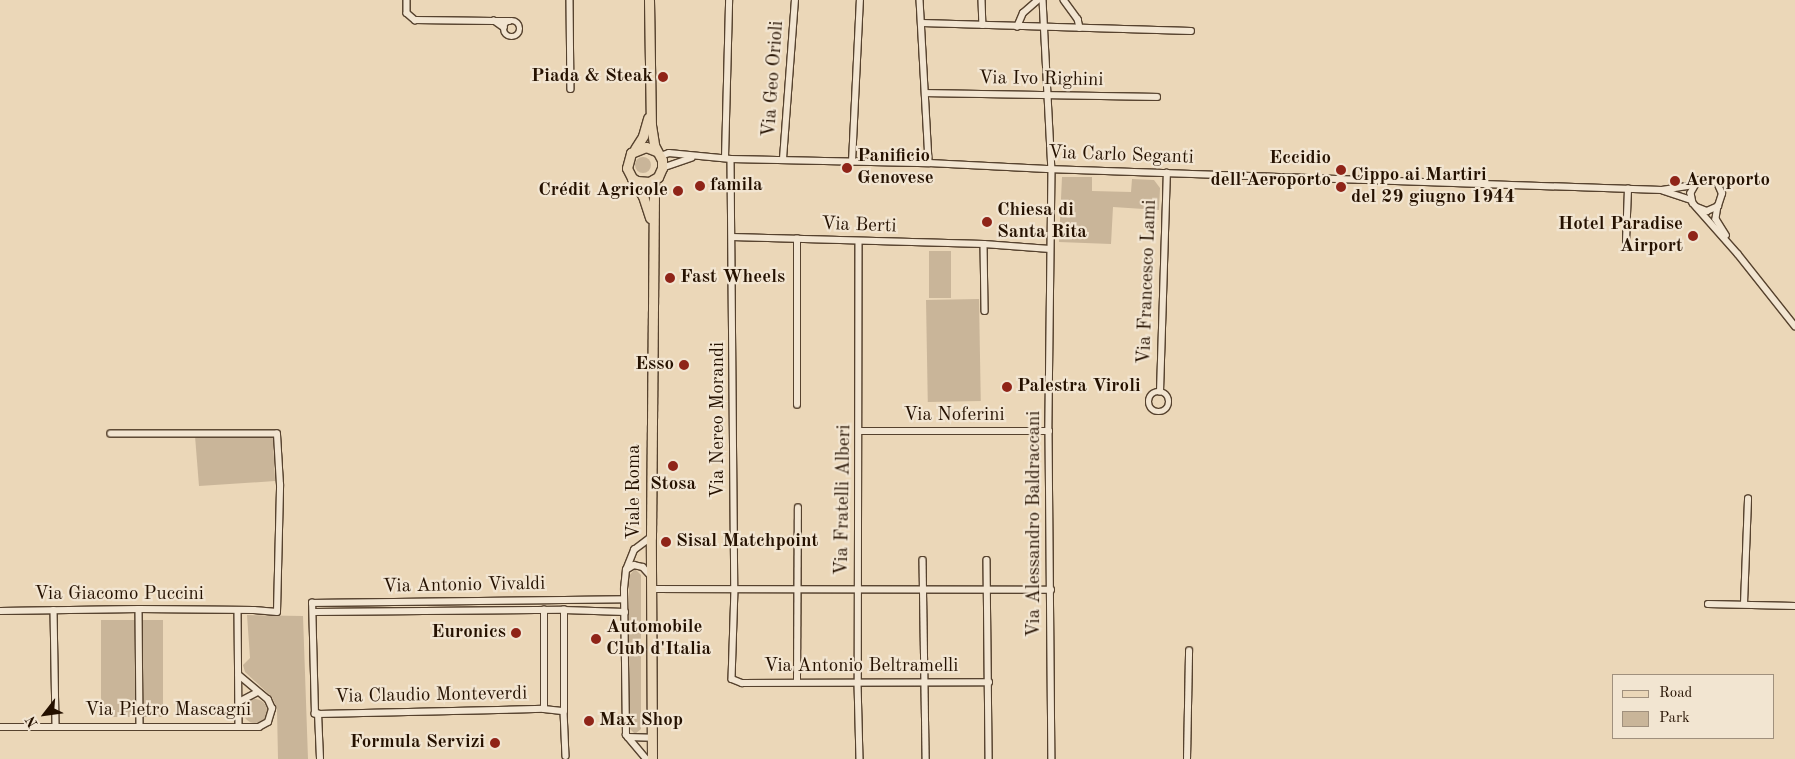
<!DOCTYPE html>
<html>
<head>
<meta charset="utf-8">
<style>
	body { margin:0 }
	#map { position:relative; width:1795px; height:759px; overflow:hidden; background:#ebd7b8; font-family:"Old Standard TT",serif }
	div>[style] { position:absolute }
	.green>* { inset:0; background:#c9b599; transform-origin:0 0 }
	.round { border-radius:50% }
	.roads { filter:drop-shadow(1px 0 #56422e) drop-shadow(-1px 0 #56422e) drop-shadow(0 1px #56422e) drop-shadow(0 -1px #56422e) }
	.street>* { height:5.5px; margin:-2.75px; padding:0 2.75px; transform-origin:2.75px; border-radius:2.75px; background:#f2e5d1 }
	.street>.ring { margin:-2.75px; padding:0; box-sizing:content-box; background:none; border:5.5px solid #f2e5d1; border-radius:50% }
	.primary>* { height:9px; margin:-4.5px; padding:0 4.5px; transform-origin:4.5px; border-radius:4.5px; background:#ebd7b8 }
	.dots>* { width:14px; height:14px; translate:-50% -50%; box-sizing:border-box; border:2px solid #f2e5d1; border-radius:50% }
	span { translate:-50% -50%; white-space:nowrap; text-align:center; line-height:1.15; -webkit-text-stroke:4.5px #f2e5d1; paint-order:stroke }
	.poi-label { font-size:19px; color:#251100; font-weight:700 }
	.right { translate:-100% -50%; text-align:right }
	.left { translate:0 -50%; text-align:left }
	.street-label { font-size:19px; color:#251100 }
	.legend { position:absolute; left:1612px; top:674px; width:162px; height:65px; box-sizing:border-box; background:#f2e5d1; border:1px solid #a0907d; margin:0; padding:6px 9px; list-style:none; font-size:15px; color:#251100 }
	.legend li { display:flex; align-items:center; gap:10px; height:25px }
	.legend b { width:25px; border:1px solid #a0907d }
	.north { position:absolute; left:20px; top:689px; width:50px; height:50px; -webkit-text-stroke:4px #f2e5d1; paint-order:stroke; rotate:240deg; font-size:14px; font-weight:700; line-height:20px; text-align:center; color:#251100 }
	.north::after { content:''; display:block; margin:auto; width:18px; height:22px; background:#251100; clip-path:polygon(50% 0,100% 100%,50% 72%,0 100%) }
</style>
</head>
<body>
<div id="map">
	<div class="green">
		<i class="round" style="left:635px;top:157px;width:16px;height:16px"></i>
		<i style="clip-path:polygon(1062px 177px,1092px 177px,1092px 191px,1131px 192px,1132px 179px,1154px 180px,1160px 188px,1159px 210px,1113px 207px,1111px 244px,1059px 242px)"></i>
		<i style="left:951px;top:251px;width:47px;height:22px;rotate:90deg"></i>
		<i style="left:979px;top:299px;width:102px;height:53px;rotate:89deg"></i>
		<i style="clip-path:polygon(195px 436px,273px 437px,275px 481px,199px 486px)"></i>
		<i style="clip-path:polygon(635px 569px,641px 575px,641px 729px,635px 734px,629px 728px,629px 576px)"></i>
		<i style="clip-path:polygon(247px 615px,303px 616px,308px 759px,278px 759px,277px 709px,272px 697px,245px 672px,243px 665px,250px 658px)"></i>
		<i style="left:101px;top:620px;width:62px;height:97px"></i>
		<i class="round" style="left:243px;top:699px;width:24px;height:24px"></i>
	</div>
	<div class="roads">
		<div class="street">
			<i style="left:407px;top:0;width:13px;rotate:90deg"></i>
			<i style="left:407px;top:13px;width:11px;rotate:41deg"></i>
			<i style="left:415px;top:20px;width:79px;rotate:0.7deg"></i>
			<i style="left:570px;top:0;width:89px;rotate:89.4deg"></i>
			<i style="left:920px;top:0;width:163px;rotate:86.8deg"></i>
			<i style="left:982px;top:0;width:25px;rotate:88deg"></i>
			<i style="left:1043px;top:0;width:169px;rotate:87deg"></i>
			<i style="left:1052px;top:169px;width:262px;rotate:90.7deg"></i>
			<i style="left:1049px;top:431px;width:328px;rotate:89.5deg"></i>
			<i style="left:1064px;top:0;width:24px;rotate:54deg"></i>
			<i style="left:1078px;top:19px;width:9px;rotate:77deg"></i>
			<i class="ring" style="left:504px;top:21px;width:10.5px;height:10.5px"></i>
			<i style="left:922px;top:23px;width:269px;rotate:1.7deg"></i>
			<i style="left:1017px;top:27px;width:15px;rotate:-67deg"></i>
			<i style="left:1023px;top:13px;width:20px;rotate:-41deg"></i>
			<i style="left:504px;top:28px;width:12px;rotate:-145deg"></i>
			<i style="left:494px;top:21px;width:15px"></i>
			<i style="left:925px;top:93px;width:232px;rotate:1deg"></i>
			<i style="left:660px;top:156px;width:9px;rotate:-18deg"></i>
			<i style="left:669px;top:153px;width:62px;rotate:5.5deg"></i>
			<i style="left:731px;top:159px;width:198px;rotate:1.2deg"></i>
			<i style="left:929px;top:163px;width:118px;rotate:2.9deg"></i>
			<i style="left:1047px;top:169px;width:615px;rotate:1.96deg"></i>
			<i style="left:1662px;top:190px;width:32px;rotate:-9deg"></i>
			<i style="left:725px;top:158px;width:158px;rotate:-88.5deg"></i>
			<i style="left:731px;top:159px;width:430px;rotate:89.5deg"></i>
			<i style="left:735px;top:589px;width:90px;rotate:91.9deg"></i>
			<i style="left:732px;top:679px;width:11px;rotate:22deg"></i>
			<i style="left:742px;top:683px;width:247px;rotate:-0.2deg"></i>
			<i style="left:783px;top:159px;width:159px;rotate:-85.7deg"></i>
			<i style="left:852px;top:162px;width:162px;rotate:-87.2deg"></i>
			<i style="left:662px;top:168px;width:31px;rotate:-19deg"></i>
			<i style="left:1664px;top:191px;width:28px;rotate:18deg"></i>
			<i style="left:1718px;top:206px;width:13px;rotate:99deg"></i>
			<i style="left:1716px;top:219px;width:19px;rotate:58deg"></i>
			<i style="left:1697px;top:207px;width:11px;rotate:22deg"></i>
			<i style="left:1707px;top:211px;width:12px;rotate:-24deg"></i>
			<i style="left:1718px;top:206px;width:13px;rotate:-72deg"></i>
			<i style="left:1722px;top:194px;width:12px;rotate:-114deg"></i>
			<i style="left:1717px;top:183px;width:12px;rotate:-160deg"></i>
			<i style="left:1706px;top:179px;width:8px;rotate:166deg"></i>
			<i style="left:1698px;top:181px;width:14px;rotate:120deg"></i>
			<i style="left:1691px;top:193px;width:10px;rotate:79deg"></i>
			<i style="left:1693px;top:203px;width:68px;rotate:48.6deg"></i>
			<i style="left:1738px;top:254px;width:92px;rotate:51.6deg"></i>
			<i style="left:732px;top:237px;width:252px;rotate:1.6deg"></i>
			<i style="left:984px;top:244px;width:66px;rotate:4.3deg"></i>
			<i style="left:859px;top:241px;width:442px;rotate:90.1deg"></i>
			<i style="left:858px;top:683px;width:76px;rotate:88.5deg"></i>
			<i style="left:1626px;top:241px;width:52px;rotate:-87.8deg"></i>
			<i style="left:984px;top:244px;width:67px;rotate:89.1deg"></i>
			<i class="ring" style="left:1149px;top:392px;width:14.5px;height:14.5px"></i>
			<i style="left:1160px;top:392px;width:219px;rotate:-88.2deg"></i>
			<i style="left:797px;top:405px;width:166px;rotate:-90deg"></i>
			<i style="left:860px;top:431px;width:189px"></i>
			<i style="left:923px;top:560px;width:199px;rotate:89.1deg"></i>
			<i style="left:987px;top:560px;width:199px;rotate:89.4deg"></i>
			<i style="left:626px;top:570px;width:9px;rotate:-32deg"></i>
			<i style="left:634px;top:565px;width:9px;rotate:13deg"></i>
			<i style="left:643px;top:567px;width:12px;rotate:48deg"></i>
			<i style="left:651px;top:589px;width:400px;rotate:0.1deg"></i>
			<i style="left:1708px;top:604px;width:87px;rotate:1.3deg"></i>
			<i style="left:1744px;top:604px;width:105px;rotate:-87.8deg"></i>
			<i style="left:139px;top:609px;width:117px;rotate:89.5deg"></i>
			<i style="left:54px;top:610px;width:116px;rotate:89deg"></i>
			<i style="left:238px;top:610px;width:117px;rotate:89.5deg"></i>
			<i style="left:0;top:611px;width:139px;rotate:-0.8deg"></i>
			<i style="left:139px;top:609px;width:115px;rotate:0.5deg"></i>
			<i style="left:254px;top:610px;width:23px;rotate:5deg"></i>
			<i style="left:277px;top:612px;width:127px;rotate:-88.6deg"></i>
			<i style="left:280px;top:485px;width:51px;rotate:-93.4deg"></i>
			<i style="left:277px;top:434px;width:166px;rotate:180deg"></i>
			<i style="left:313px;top:612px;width:251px;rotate:-0.5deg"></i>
			<i style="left:564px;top:610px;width:61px;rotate:1.9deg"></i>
			<i style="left:797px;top:682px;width:174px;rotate:-89.7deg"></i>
			<i style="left:239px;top:702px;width:21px;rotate:-28deg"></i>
			<i style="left:544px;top:709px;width:99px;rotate:-90deg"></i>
			<i style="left:564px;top:711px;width:45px;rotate:87.5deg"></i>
			<i style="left:318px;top:714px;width:226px;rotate:-1.3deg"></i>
			<i style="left:544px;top:709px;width:20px;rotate:6deg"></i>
			<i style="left:564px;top:711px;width:101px;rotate:-90deg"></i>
			<i style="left:0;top:727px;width:259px"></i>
			<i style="left:259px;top:727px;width:10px;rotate:-29deg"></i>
			<i style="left:268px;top:722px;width:14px;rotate:-73deg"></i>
			<i style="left:272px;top:709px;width:10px;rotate:-114deg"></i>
			<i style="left:268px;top:700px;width:38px;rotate:-140deg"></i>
			<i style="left:628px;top:737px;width:24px;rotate:2deg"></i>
			<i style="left:320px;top:759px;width:45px;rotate:-92.5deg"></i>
			<i style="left:318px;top:714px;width:3px;rotate:180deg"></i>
			<i style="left:315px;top:714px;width:111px;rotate:-91.5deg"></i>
			<i style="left:312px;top:603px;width:312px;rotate:-0.7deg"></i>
			<i style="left:646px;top:759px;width:31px;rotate:-130deg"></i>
			<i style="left:626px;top:735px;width:146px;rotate:-90.8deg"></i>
			<i style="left:624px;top:589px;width:19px;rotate:-84deg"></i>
			<i style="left:626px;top:570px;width:22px;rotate:-68deg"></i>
			<i style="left:634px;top:550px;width:21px;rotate:-37deg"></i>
			<i style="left:1187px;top:759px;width:108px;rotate:-88.9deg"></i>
		</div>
		<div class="primary">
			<i style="left:649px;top:0;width:125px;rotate:89.1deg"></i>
			<i style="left:651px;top:125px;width:20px;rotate:81deg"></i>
			<i style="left:654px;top:145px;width:17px;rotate:62deg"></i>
			<i style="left:662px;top:160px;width:8px;rotate:90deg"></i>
			<i style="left:662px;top:168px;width:10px;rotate:114deg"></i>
			<i style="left:658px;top:177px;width:10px;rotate:151deg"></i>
			<i style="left:649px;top:182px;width:12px;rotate:-175deg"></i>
			<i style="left:637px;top:181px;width:6px;rotate:-149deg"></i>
			<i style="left:632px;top:178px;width:11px;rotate:-117deg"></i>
			<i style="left:627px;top:168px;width:16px;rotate:-75deg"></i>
			<i style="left:631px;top:153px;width:16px;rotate:-22deg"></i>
			<i style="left:646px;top:147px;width:11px;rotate:22deg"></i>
			<i style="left:635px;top:149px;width:15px;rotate:-58deg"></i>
			<i style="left:643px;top:136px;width:19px;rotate:-74deg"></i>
			<i style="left:632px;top:178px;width:21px;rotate:59deg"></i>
			<i style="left:643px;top:196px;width:23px;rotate:72deg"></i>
			<i style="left:652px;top:759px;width:222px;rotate:-90.3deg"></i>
			<i style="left:651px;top:537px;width:357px;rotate:-89.5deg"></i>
		</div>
	</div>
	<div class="dots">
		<i style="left:663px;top:77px;background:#8f2418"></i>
		<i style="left:847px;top:168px;background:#8f2418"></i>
		<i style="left:1341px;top:170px;background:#8f2418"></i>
		<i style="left:1675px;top:181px;background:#8f2418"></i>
		<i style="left:700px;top:186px;background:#8f2418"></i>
		<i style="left:1341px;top:187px;background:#8f2418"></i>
		<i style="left:678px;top:191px;background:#8f2418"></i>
		<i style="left:987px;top:222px;background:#8f2418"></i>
		<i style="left:1693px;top:236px;background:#8f2418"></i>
		<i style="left:670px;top:278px;background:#8f2418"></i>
		<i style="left:684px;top:365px;background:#8f2418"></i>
		<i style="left:1007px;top:387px;background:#8f2418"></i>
		<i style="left:673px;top:466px;background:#8f2418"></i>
		<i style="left:666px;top:542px;background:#8f2418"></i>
		<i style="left:516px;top:633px;background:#8f2418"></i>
		<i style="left:596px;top:639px;background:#8f2418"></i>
		<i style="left:589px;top:721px;background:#8f2418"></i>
		<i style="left:495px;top:743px;background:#8f2418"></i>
	</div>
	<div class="poi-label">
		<span class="right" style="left:653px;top:77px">Piada &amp; Steak</span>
		<span class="left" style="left:857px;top:168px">Panificio<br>Genovese</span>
		<span class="right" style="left:1331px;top:170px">Eccidio<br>dell'Aeroporto</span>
		<span class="left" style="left:1351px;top:187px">Cippo ai Martiri<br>del 29 giugno 1944</span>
		<span class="left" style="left:1685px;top:181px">Aeroporto</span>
		<span class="left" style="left:710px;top:186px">famila</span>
		<span class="right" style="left:668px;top:191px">Crédit Agricole</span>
		<span class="left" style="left:997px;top:222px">Chiesa di<br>Santa Rita</span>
		<span class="right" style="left:1683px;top:236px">Hotel Paradise<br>Airport</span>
		<span class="left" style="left:680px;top:278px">Fast Wheels</span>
		<span class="right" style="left:674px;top:365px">Esso</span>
		<span class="left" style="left:1017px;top:387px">Palestra Viroli</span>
		<span style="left:673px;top:485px">Stosa</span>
		<span class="left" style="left:676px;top:542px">Sisal Matchpoint</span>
		<span class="left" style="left:606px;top:639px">Automobile<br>Club d'Italia</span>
		<span class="right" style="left:506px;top:633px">Euronics</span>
		<span class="left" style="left:599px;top:721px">Max Shop</span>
		<span class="right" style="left:485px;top:743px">Formula Servizi</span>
	</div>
	<div class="street-label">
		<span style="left:774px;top:79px;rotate:-86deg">Via Geo Orioli</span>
		<span style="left:1041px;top:80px;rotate:1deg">Via Ivo Righini</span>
		<span style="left:1121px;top:156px;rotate:2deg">Via Carlo Seganti</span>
		<span style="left:859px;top:226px;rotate:2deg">Via Berti</span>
		<span style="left:1148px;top:282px;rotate:-88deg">Via Francesco Lami</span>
		<span style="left:954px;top:416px">Via Noferini</span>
		<span style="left:719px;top:420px;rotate:-90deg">Via Nereo Morandi</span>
		<span style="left:635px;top:492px;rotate:-90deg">Viale Roma</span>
		<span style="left:844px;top:500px;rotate:-89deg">Via Fratelli Alberi</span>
		<span style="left:1035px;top:524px;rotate:-90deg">Via Alessandro Baldraccani</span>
		<span style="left:464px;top:586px;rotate:-1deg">Via Antonio Vivaldi</span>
		<span style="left:119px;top:595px">Via Giacomo Puccini</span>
		<span style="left:861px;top:667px">Via Antonio Beltramelli</span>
		<span style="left:431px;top:696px;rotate:-1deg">Via Claudio Monteverdi</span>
		<span style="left:168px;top:711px">Via Pietro Mascagni</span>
	</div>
	<ul class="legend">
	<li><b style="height:6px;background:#ebd7b8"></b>Road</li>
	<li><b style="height:14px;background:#c9b599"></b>Park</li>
	</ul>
	<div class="north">N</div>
</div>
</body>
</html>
